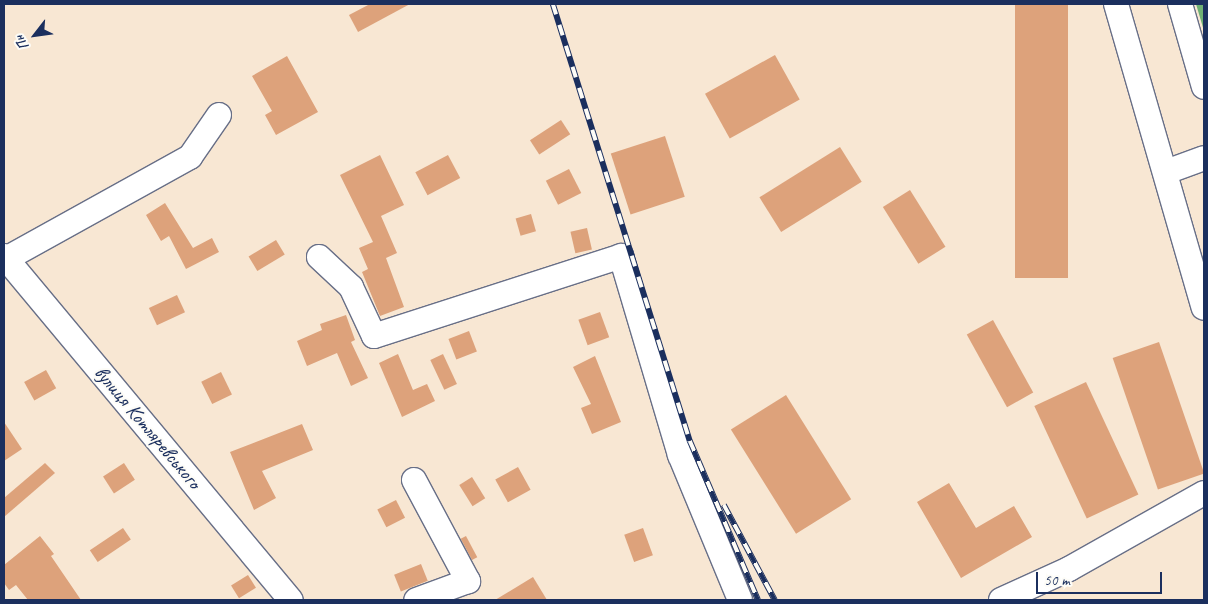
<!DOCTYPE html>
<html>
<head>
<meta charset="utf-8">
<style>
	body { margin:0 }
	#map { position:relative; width:1208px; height:604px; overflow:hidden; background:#f8e7d3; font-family:Caveat,sans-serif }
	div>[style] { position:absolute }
	.forest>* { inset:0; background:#6eb073 }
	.building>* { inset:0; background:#dda27b; transform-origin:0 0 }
	.roads { filter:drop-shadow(1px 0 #686f87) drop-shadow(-1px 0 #686f87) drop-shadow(0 1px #686f87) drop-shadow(0 -1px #686f87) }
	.minor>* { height:24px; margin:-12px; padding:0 12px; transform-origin:12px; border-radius:12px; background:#fff }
	.rail>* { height:5.5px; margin-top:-2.75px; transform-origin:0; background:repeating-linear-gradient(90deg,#fdfcf7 0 11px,#1b2f5e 0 22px); box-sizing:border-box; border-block:1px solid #1b2f5e }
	span { translate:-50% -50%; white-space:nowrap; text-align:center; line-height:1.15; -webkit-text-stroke:4px #fdfcf7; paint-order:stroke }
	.street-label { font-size:21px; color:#1b2f5e }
	.frame { position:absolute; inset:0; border:5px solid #1b2f5e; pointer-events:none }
	.north { position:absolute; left:10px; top:10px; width:50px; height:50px; -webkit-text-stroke:4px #fdfcf7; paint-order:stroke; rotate:240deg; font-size:14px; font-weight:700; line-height:20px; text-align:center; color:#1b2f5e }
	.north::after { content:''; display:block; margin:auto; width:18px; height:22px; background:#1b2f5e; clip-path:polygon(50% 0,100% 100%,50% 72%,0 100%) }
	.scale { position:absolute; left:1036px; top:572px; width:126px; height:22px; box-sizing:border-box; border:2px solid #1b2f5e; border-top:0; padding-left:6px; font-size:15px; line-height:18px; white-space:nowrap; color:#1b2f5e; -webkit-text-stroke:4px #fdfcf7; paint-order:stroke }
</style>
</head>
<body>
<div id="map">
	<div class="forest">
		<i style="clip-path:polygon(1196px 4px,1204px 4px,1204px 31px)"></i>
	</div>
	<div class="building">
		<i style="clip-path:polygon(370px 4px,410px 4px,358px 32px,349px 15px)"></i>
		<i style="left:1015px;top:4px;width:53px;height:274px"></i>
		<i style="left:775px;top:55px;width:51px;height:80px;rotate:61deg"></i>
		<i style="clip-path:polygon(287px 56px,318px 112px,276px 135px,265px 115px,272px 111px,252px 76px)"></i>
		<i style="left:561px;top:120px;width:17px;height:37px;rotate:57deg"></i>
		<i style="left:665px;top:136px;width:64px;height:57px;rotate:72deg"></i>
		<i style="left:840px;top:147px;width:41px;height:95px;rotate:58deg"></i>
		<i style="clip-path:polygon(380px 155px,404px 205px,381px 216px,397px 253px,386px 258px,404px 307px,380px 316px,362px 272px,368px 269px,359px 248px,373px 242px,340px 175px)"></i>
		<i style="left:448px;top:155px;width:26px;height:37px;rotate:62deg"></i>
		<i style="left:569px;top:169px;width:27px;height:26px;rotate:63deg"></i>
		<i style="left:910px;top:190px;width:67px;height:32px;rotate:58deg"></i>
		<i style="clip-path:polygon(165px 203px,193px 248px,212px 238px,219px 252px,186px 269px,169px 236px,161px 241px,146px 215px)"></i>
		<i style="left:531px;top:214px;width:18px;height:16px;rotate:74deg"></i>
		<i style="left:587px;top:228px;width:22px;height:17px;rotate:77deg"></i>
		<i style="left:276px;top:240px;width:17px;height:32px;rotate:59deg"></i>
		<i style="left:177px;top:295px;width:19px;height:31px;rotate:65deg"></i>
		<i style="left:600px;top:312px;width:27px;height:23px;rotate:70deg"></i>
		<i style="clip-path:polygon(346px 315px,355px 340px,351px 342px,368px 378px,351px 386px,337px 353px,307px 366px,297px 341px,322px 330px,320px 324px)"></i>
		<i style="left:993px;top:320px;width:83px;height:30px;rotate:61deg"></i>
		<i style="left:469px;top:331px;width:22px;height:22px;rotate:69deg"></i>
		<i style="left:1159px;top:342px;width:139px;height:49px;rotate:71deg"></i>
		<i style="clip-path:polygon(398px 354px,413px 390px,427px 384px,435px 401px,402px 417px,379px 363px)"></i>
		<i style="left:443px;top:354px;width:33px;height:14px;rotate:65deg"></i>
		<i style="clip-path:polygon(595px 356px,621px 422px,592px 434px,581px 408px,591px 404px,573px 367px)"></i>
		<i style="left:46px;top:370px;width:21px;height:25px;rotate:61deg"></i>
		<i style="left:221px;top:372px;width:25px;height:22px;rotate:64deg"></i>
		<i style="left:1086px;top:382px;width:124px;height:57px;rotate:65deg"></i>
		<i style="left:786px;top:395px;width:123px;height:65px;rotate:58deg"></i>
		<i style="clip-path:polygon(4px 422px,22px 449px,4px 461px)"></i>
		<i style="clip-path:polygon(302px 424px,313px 450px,262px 471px,276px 498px,254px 510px,230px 452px)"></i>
		<i style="clip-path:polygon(45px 463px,55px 473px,4px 517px,4px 498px)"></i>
		<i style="left:124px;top:463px;width:20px;height:25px;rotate:57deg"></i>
		<i style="left:518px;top:467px;width:26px;height:26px;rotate:61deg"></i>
		<i style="left:472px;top:477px;width:25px;height:15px;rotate:58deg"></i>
		<i style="clip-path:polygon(949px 483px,976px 528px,1014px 506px,1032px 537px,961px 578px,917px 502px)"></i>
		<i style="left:396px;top:500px;width:20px;height:21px;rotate:63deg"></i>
		<i style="left:123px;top:528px;width:14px;height:40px;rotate:56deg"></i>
		<i style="left:643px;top:528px;width:29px;height:20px;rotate:70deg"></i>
		<i style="clip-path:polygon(40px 536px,54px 554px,51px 556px,81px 600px,28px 600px,16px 585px,9px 590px,4px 583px,4px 565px)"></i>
		<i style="left:466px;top:536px;width:24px;height:6px;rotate:62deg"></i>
		<i style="left:421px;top:564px;width:18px;height:29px;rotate:68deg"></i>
		<i style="left:248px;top:575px;width:15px;height:20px;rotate:58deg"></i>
		<i style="clip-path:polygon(533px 577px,547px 600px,495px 600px)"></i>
	</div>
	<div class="roads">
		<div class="minor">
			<i style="left:1116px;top:4px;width:316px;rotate:73.9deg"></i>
			<i style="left:1180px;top:4px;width:86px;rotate:73.9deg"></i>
			<i style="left:1166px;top:172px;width:40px;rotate:-20.2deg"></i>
			<i style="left:4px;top:256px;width:448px;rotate:50.2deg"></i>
			<i style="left:319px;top:257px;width:44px;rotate:43.2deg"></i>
			<i style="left:351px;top:287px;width:54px;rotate:64.9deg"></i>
			<i style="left:374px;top:336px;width:260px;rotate:-17.9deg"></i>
			<i style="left:621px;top:256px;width:208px;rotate:73.5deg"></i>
			<i style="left:680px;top:455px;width:157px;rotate:67.5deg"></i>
			<i style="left:4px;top:260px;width:213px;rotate:-29deg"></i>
			<i style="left:190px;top:157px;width:51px;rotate:-55.4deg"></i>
			<i style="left:414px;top:480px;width:115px;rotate:61.9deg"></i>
			<i style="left:468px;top:581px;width:55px;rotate:159.9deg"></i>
			<i style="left:1001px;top:600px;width:75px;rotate:-24.5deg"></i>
			<i style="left:1069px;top:569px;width:155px;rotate:-29.4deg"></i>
		</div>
	</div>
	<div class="rail">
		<i style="left:553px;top:4px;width:458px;rotate:72.6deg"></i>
		<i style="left:690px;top:441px;width:173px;rotate:66.8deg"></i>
		<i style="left:724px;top:505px;width:108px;rotate:61.8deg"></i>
	</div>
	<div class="street-label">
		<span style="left:148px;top:427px;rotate:50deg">вулиця Котляревського</span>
	</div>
	<div class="frame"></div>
	<div class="north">Пн</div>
	<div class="scale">50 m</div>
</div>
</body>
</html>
